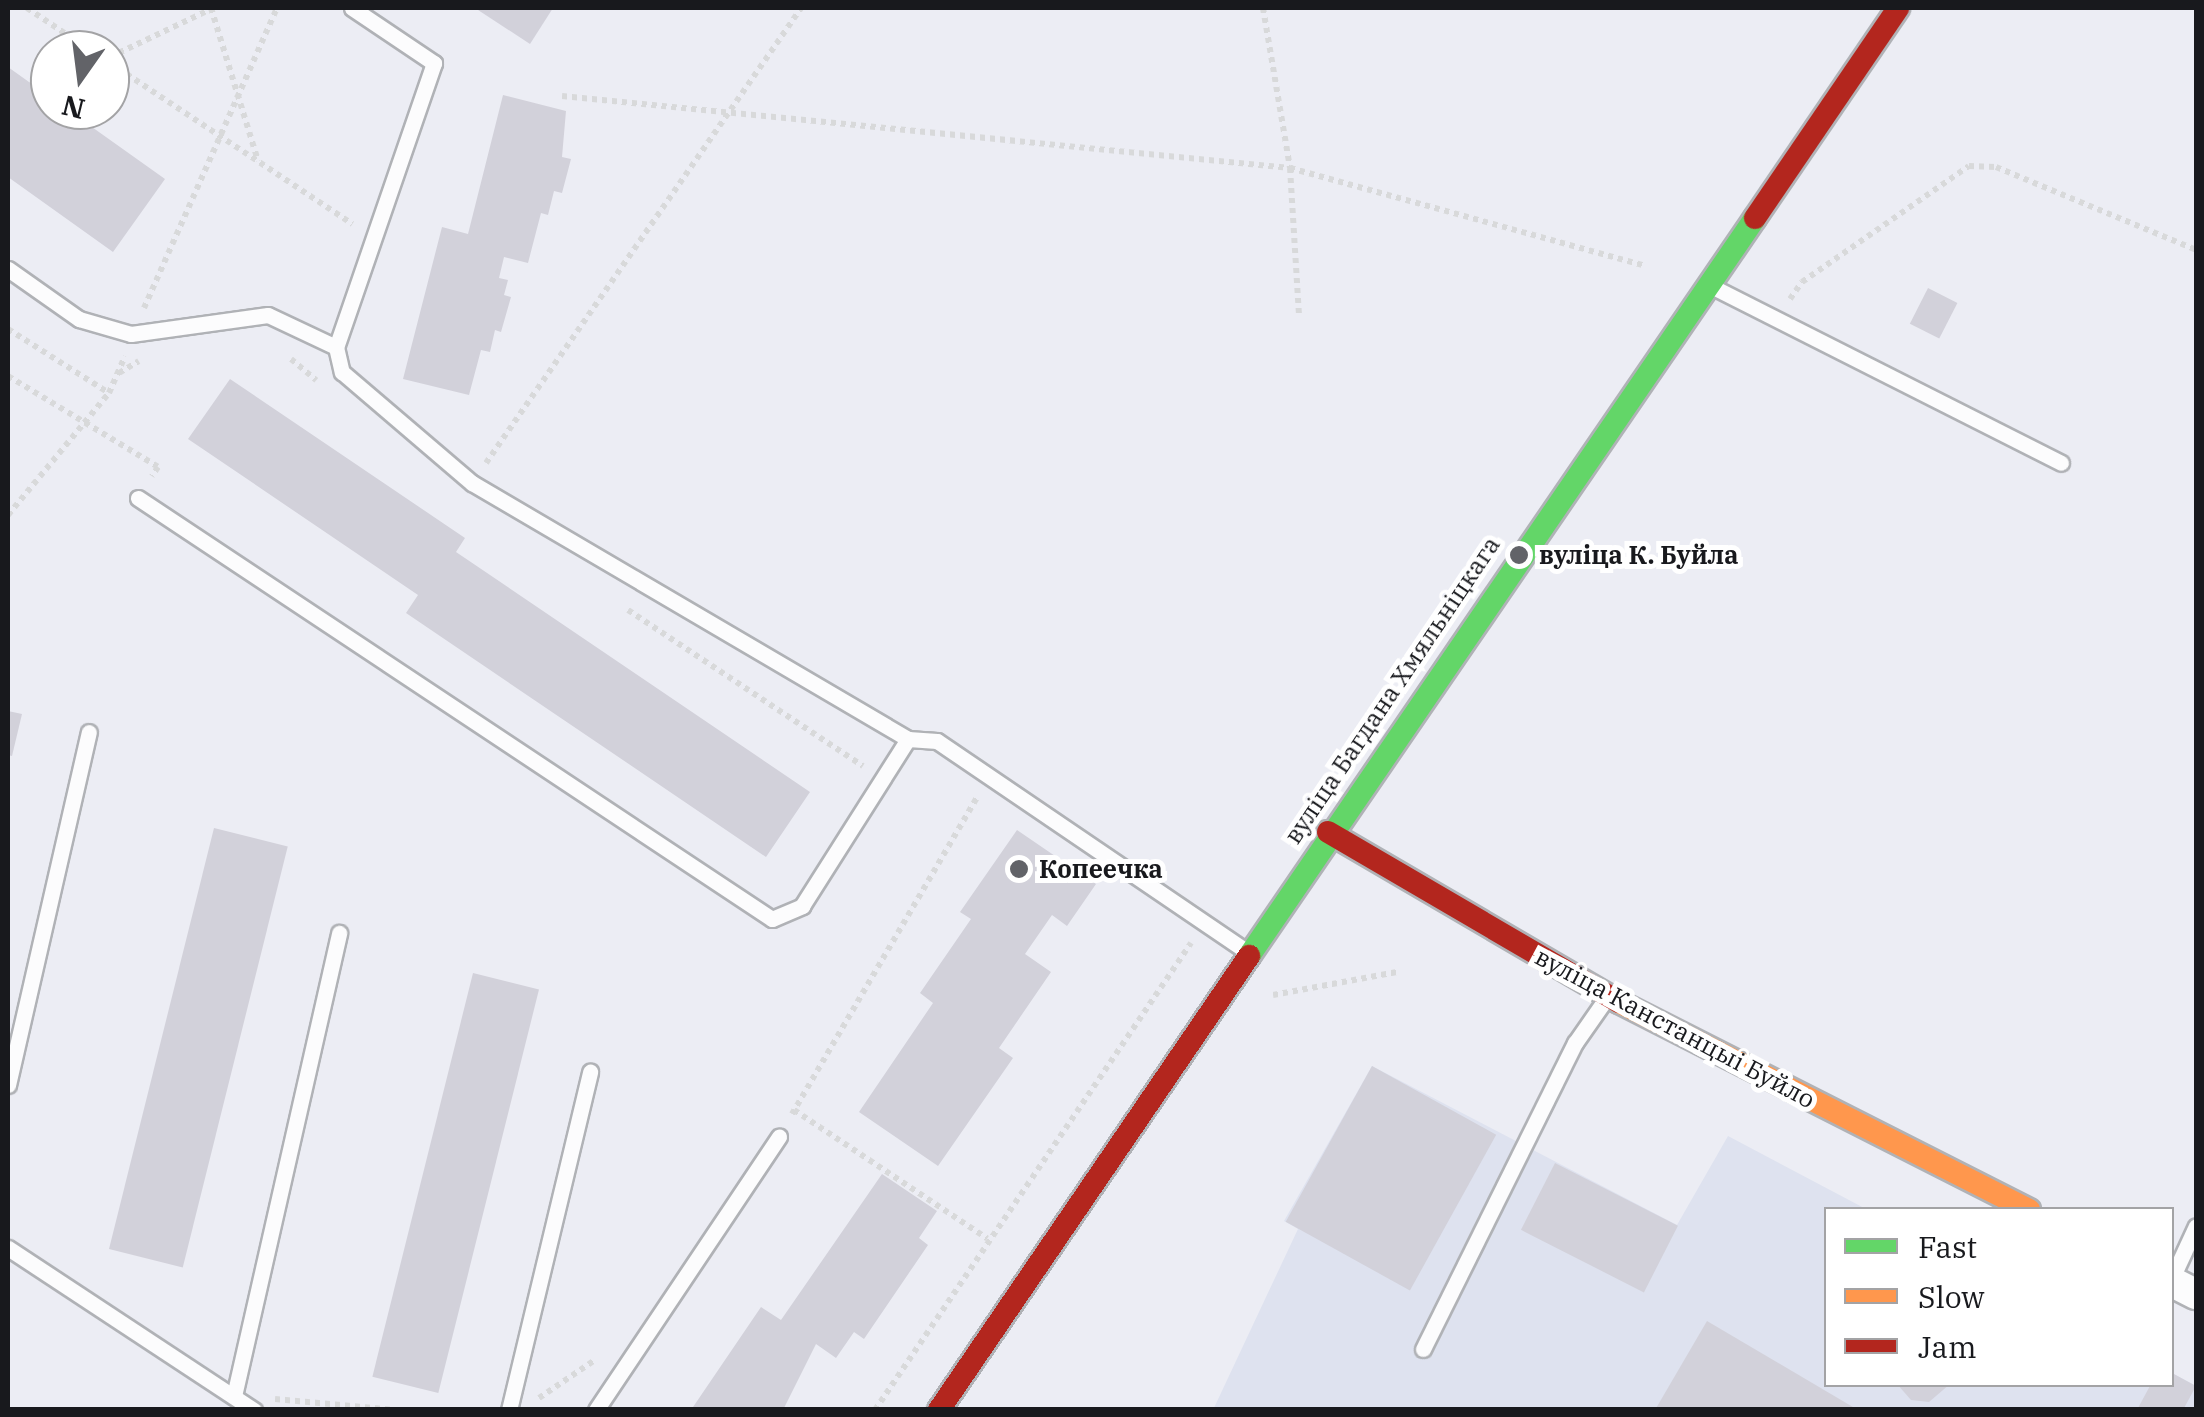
<!DOCTYPE html>
<html>
<head>
<meta charset="utf-8">
<style>
	body { margin:0 }
	#map { position:relative; width:2204px; height:1417px; overflow:hidden; background:#ecedf4; font-family:"IBM Plex Serif",serif }
	div>[style] { position:absolute }
	.built>* { inset:0; background:#dee2ef }
	.building>* { inset:0; background:#d2d1da; transform-origin:0 0 }
	.path>* { height:6px; margin-top:-3px; transform-origin:0; background:repeating-linear-gradient(90deg,#d8d9da 0 5px,transparent 0 10px) }
	.roads { filter:drop-shadow(2px 0 #b0b2b6) drop-shadow(-2px 0 #b0b2b6) drop-shadow(0 2px #b0b2b6) drop-shadow(0 -2px #b0b2b6) }
	.lane>* { height:15px; margin:-7.5px; padding:0 7.5px; transform-origin:7.5px; border-radius:7.5px; background:#fcfcfd }
	.street>* { height:30px; margin:-15px; padding:0 15px; transform-origin:15px; border-radius:15px; background:#fcfcfd }
	.fast>* { height:22px; margin:-11px; padding:0 11px; transform-origin:11px; border-radius:11px; background:#63d668 }
	.slow>* { height:22px; margin:-11px; padding:0 11px; transform-origin:11px; border-radius:11px; background:#ff974d }
	.jam>* { height:22px; margin:-11px; padding:0 11px; transform-origin:11px; border-radius:11px; background:#b3261e }
	.dots>* { width:28px; height:28px; translate:-50% -50%; box-sizing:border-box; border:5px solid #fff; border-radius:50% }
	span { translate:-50% -50%; white-space:nowrap; text-align:center; line-height:1.15; -webkit-text-stroke:10px #fff; paint-order:stroke }
	.poi-label { font-size:25px; color:#18191d; font-weight:700 }
	.left { translate:0 -50%; text-align:left }
	.street-label { font-size:25px; color:#18191d }
	.frame { position:absolute; inset:0; border:10px solid #18191d; pointer-events:none }
	.legend { position:absolute; left:1824px; top:1207px; width:350px; height:180px; box-sizing:border-box; background:#fff; border:2px solid #a3a3a5; margin:0; padding:12px 18px; list-style:none; font-size:30px; color:#18191d }
	.legend li { display:flex; align-items:center; gap:20px; height:50px }
	.legend b { width:50px; border:2px solid #a3a3a5 }
	.north { position:absolute; left:30px; top:30px; width:100px; height:100px; box-sizing:border-box; background:#fff; border:2px solid #a3a3a5; border-radius:50%; rotate:194deg; font-size:28px; font-weight:700; line-height:40px; text-align:center; color:#18191d }
	.north::after { content:''; display:block; margin:auto; width:35px; height:45px; background:#626368; clip-path:polygon(50% 0,100% 100%,50% 72%,0 100%) }
</style>
</head>
<body>
<div id="map">
	<div class="built">
		<i style="clip-path:polygon(1372px 1066px,1677px 1225px,1728px 1136px,1866px 1209px,1826px 1210px,1826px 1384px,2172px 1384px,2172px 1373px,2196px 1386px,2196px 1410px,1213px 1410px,1298px 1229px,1284px 1221px)"></i>
	</div>
	<div class="building">
		<i style="clip-path:polygon(475px 8px,553px 8px,530px 44px)"></i>
		<i style="clip-path:polygon(8px 67px,50px 97px,50px 110px,68px 110px,165px 179px,113px 252px,8px 177px)"></i>
		<i style="clip-path:polygon(503px 95px,566px 111px,562px 157px,571px 159px,562px 193px,554px 191px,548px 215px,541px 213px,528px 263px,504px 257px,499px 278px,508px 280px,504px 295px,511px 297px,501px 332px,495px 330px,490px 352px,481px 350px,469px 395px,403px 379px,442px 227px,468px 234px)"></i>
		<i style="left:1928px;top:288px;width:33px;height:40px;rotate:27deg"></i>
		<i style="clip-path:polygon(230px 379px,465px 538px,456px 552px,810px 792px,766px 857px,406px 613px,418px 595px,188px 439px)"></i>
		<i style="clip-path:polygon(8px 711px,22px 714px,12px 756px,8px 755px)"></i>
		<i style="left:214px;top:828px;width:76px;height:434px;rotate:14deg"></i>
		<i style="clip-path:polygon(1017px 830px,1096px 884px,1067px 926px,1052px 915px,1025px 954px,1051px 972px,999px 1048px,1013px 1058px,938px 1166px,859px 1112px,933px 1003px,920px 993px,971px 919px,960px 912px)"></i>
		<i style="left:473px;top:973px;width:68px;height:416px;rotate:14deg"></i>
		<i style="left:1372px;top:1066px;width:142px;height:178px;rotate:29deg"></i>
		<i style="left:1555px;top:1163px;width:138px;height:75px;rotate:27deg"></i>
		<i style="clip-path:polygon(882px 1174px,937px 1211px,919px 1238px,928px 1245px,864px 1339px,854px 1332px,836px 1358px,816px 1344px,783px 1410px,691px 1410px,761px 1307px,781px 1320px)"></i>
		<i style="clip-path:polygon(1707px 1321px,1858px 1410px,1655px 1410px)"></i>
		<i style="clip-path:polygon(2172px 1373px,2196px 1386px,2183px 1410px,2138px 1408px,2151px 1384px,2172px 1384px)"></i>
		<i style="clip-path:polygon(1897px 1384px,1950px 1384px,1929px 1402px,1911px 1400px)"></i>
	</div>
	<div class="path">
		<i style="left:27px;top:8px;width:76px;rotate:33.7deg"></i>
		<i style="left:211px;top:8px;width:160px;rotate:72.9deg"></i>
		<i style="left:1263px;top:8px;width:162px;rotate:80.4deg"></i>
		<i style="left:1290px;top:168px;width:149px;rotate:86.5deg"></i>
		<i style="left:110px;top:57px;width:114px;rotate:-25.4deg"></i>
		<i style="left:110px;top:63px;width:291px;rotate:33.6deg"></i>
		<i style="left:562px;top:96px;width:732px;rotate:5.65deg"></i>
		<i style="left:1290px;top:168px;width:366px;rotate:15.4deg"></i>
		<i style="left:1790px;top:299px;width:21px;rotate:-55deg"></i>
		<i style="left:1802px;top:282px;width:203px;rotate:-34.8deg"></i>
		<i style="left:1969px;top:166px;width:27px;rotate:2deg"></i>
		<i style="left:1996px;top:167px;width:217px;rotate:22.5deg"></i>
		<i style="left:144px;top:308px;width:328px;rotate:-66.1deg"></i>
		<i style="left:8px;top:329px;width:120px;rotate:32.4deg"></i>
		<i style="left:291px;top:359px;width:33px;rotate:40deg"></i>
		<i style="left:119px;top:373px;width:23px;rotate:-31deg"></i>
		<i style="left:8px;top:376px;width:175px;rotate:31.2deg"></i>
		<i style="left:158px;top:467px;width:11px;rotate:124deg"></i>
		<i style="left:486px;top:463px;width:553px;rotate:-55.3deg"></i>
		<i style="left:8px;top:515px;width:158px;rotate:-50.4deg"></i>
		<i style="left:109px;top:393px;width:40px;rotate:-66.6deg"></i>
		<i style="left:628px;top:610px;width:282px;rotate:33.6deg"></i>
		<i style="left:1273px;top:995px;width:126px;rotate:-10.5deg"></i>
		<i style="left:794px;top:1110px;width:232px;rotate:33.6deg"></i>
		<i style="left:792px;top:1114px;width:367px;rotate:-59.7deg"></i>
		<i style="left:539px;top:1398px;width:68px;rotate:-34.2deg"></i>
		<i style="left:275px;top:1399px;width:121px;rotate:5.2deg"></i>
		<i style="left:875px;top:1410px;width:564px;rotate:-55.92deg"></i>
	</div>
	<div class="roads">
		<div class="lane">
			<i style="left:352px;top:8px;width:99px;rotate:33.9deg"></i>
			<i style="left:434px;top:63px;width:300px;rotate:109deg"></i>
			<i style="left:336px;top:347px;width:26px;rotate:77deg"></i>
			<i style="left:342px;top:372px;width:171px;rotate:40.5deg"></i>
			<i style="left:472px;top:483px;width:506px;rotate:30.42deg"></i>
			<i style="left:8px;top:269px;width:87px;rotate:35.2deg"></i>
			<i style="left:79px;top:319px;width:54px;rotate:16.1deg"></i>
			<i style="left:131px;top:334px;width:138px;rotate:-7.9deg"></i>
			<i style="left:268px;top:315px;width:75px;rotate:25.2deg"></i>
			<i style="left:1711px;top:286px;width:392px;rotate:26.8deg"></i>
			<i style="left:138px;top:498px;width:761px;rotate:33.59deg"></i>
			<i style="left:772px;top:919px;width:33px;rotate:-23deg"></i>
			<i style="left:802px;top:906px;width:198px;rotate:-57.6deg"></i>
			<i style="left:908px;top:739px;width:29px;rotate:4deg"></i>
			<i style="left:937px;top:741px;width:375px;rotate:34.2deg"></i>
			<i style="left:8px;top:1085px;width:362px;rotate:-77.1deg"></i>
			<i style="left:8px;top:1248px;width:295px;rotate:33.4deg"></i>
			<i style="left:2172px;top:1278px;width:57px;rotate:-65.2deg"></i>
			<i style="left:1423px;top:1349px;width:342px;rotate:-63.6deg"></i>
			<i style="left:1575px;top:1043px;width:52px;rotate:-55.1deg"></i>
			<i style="left:234px;top:1396px;width:475px;rotate:-77.2deg"></i>
			<i style="left:509px;top:1410px;width:348px;rotate:-76.5deg"></i>
			<i style="left:596px;top:1410px;width:329px;rotate:-56.2deg"></i>
		</div>
		<div class="street">
			<i style="left:2172px;top:1282px;width:27px;rotate:27deg"></i>
		</div>
		<div class="fast">
			<i style="left:1249px;top:956px;width:895px;rotate:-55.56deg"></i>
		</div>
		<div class="slow">
			<i style="left:1619px;top:1002px;width:460px;rotate:26.9deg"></i>
		</div>
		<div class="jam">
			<i style="left:1755px;top:218px;width:254px;rotate:-55.7deg"></i>
			<i style="left:1328px;top:832px;width:337px;rotate:30.3deg"></i>
			<i style="left:939px;top:1410px;width:550px;rotate:-55.67deg"></i>
		</div>
	</div>
	<div class="dots">
		<i style="left:1519px;top:555px;background:#626368"></i>
		<i style="left:1019px;top:869px;background:#626368"></i>
	</div>
	<div class="poi-label">
		<span class="left" style="left:1539px;top:555px">вуліца К. Буйла</span>
		<span class="left" style="left:1039px;top:869px">Копеечка</span>
	</div>
	<div class="street-label">
		<span style="left:1392px;top:690px;rotate:-56deg">вуліца Багдана Хмяльніцкага</span>
		<span style="left:1675px;top:1028px;rotate:28deg">вуліца Канстанцыі Буйло</span>
	</div>
	<div class="frame"></div>
	<ul class="legend">
	<li><b style="height:12px;background:#63d668"></b>Fast</li>
	<li><b style="height:12px;background:#ff974d"></b>Slow</li>
	<li><b style="height:12px;background:#b3261e"></b>Jam</li>
	</ul>
	<div class="north">N</div>
</div>
</body>
</html>
